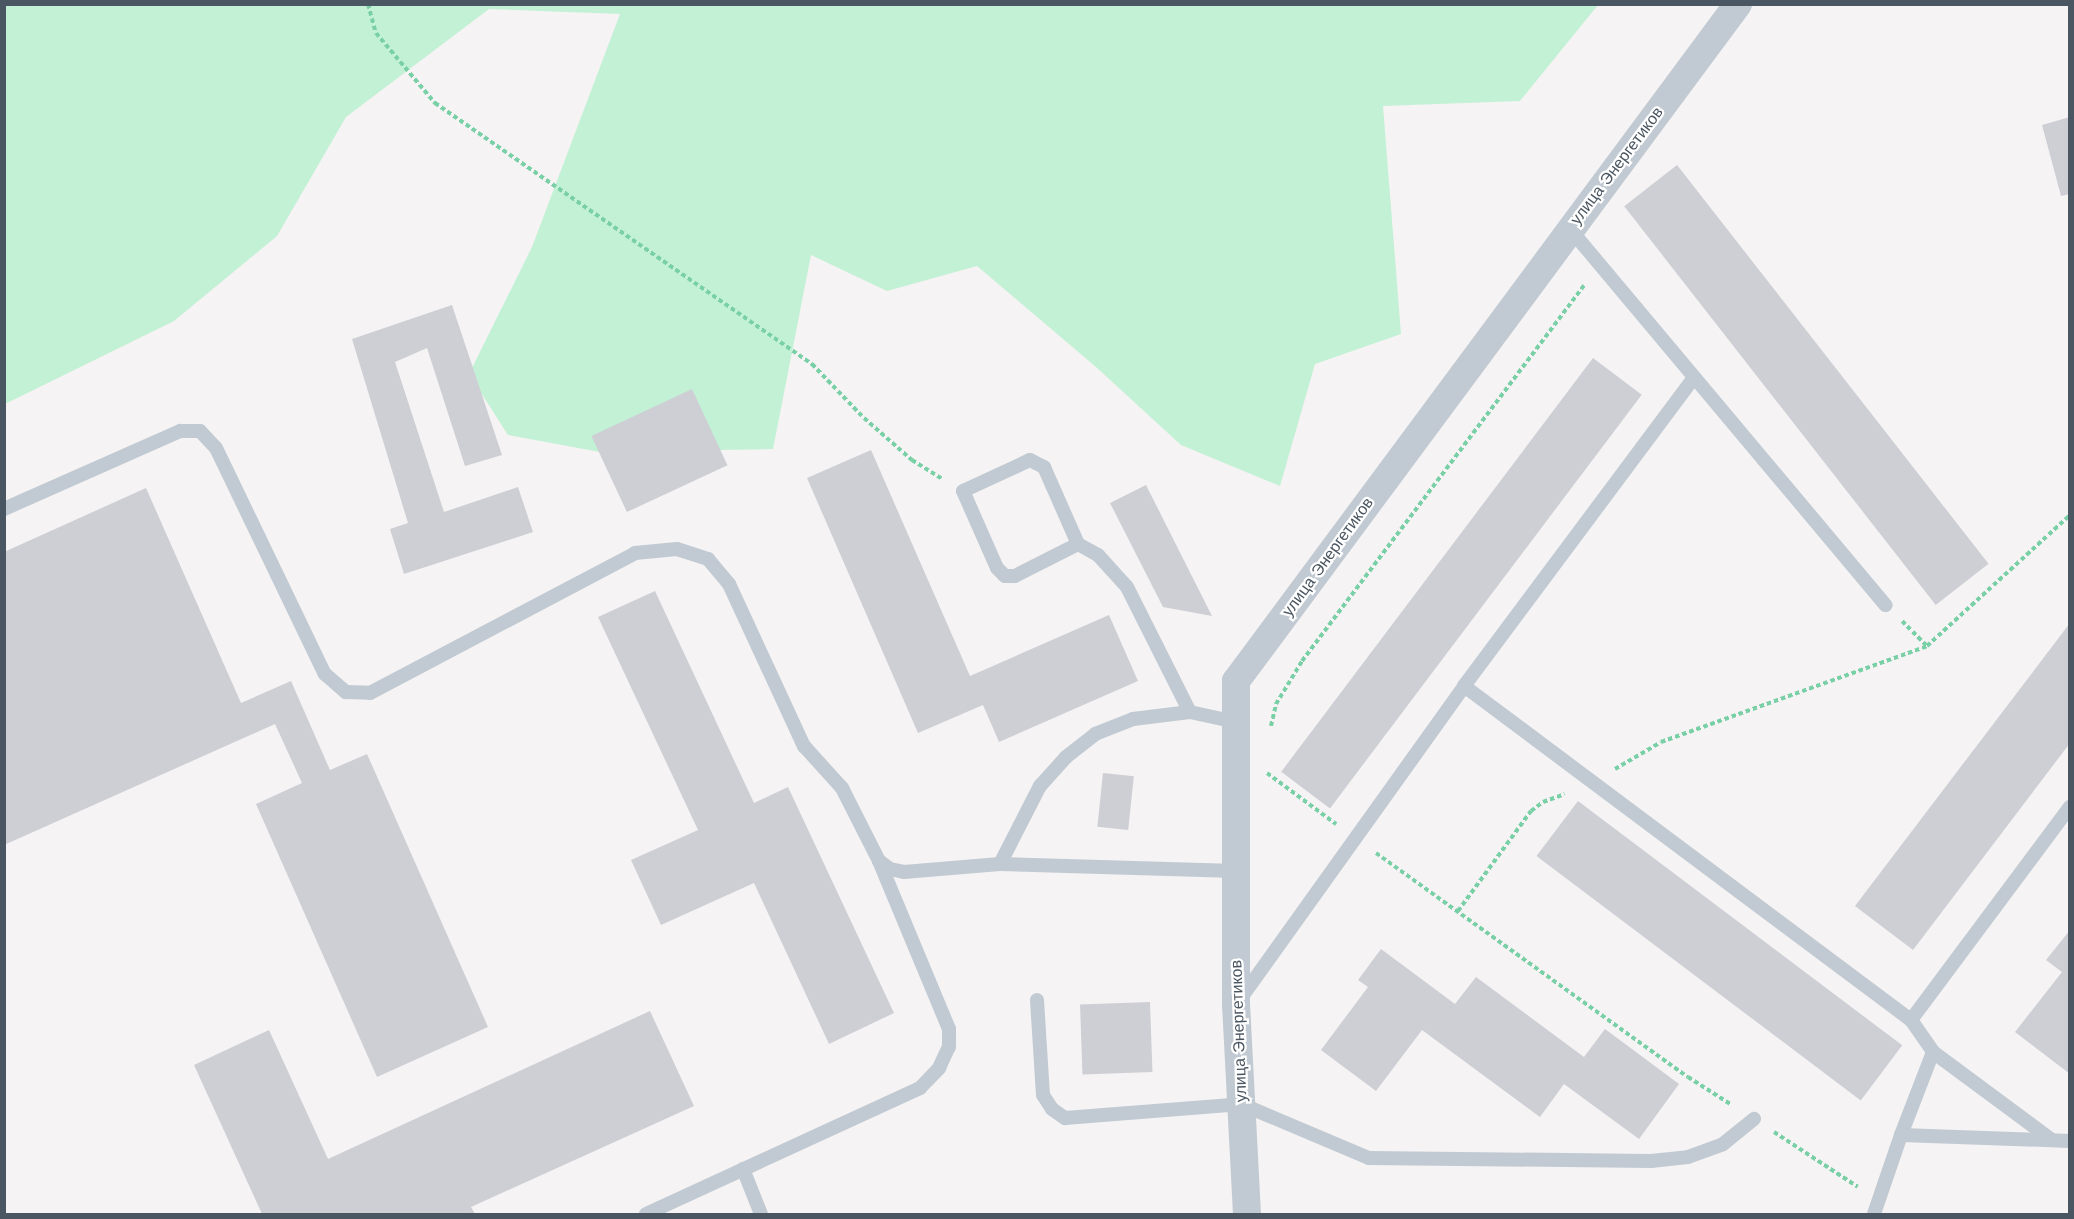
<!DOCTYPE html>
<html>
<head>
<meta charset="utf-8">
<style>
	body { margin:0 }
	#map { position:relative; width:2074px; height:1219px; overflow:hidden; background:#f5f3f3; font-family:"Work Sans",sans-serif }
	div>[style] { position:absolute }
	.green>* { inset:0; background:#c3f1d5 }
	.building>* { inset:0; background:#cdcfd5; transform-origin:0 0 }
	.path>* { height:4px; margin-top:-2px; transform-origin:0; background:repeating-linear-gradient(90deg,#7ad0a6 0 4.5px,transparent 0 7.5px) }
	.lane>* { height:14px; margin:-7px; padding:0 7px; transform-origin:7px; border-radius:7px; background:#c1cad2 }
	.street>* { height:28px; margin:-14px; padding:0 14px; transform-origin:14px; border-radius:14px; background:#c1cad2 }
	span { translate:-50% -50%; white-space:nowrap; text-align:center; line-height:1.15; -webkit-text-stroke:4.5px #fff; paint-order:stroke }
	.street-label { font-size:16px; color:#4a5661 }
	.frame { position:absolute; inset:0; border:6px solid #4a5661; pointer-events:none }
</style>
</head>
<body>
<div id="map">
	<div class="green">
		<i style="clip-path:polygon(5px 5px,1598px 5px,1520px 101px,1383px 106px,1401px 334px,1315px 364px,1280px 486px,1181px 445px,1096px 367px,977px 266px,887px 291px,811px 255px,773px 449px,600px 452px,508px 435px,469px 374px,532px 247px,620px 14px,489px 9px,346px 117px,277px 236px,174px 321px,5px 404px)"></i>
	</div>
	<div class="building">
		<i style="clip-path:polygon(2070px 117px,2070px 194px,2061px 196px,2042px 125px)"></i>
		<i style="left:1677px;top:165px;width:506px;height:67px;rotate:52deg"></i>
		<i style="clip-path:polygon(452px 305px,502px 455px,465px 466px,427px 348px,395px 362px,444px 512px,518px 487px,533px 532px,404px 574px,390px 529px,408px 523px,352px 339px)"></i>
		<i style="left:1593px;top:358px;width:61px;height:518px;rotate:37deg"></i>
		<i style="left:692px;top:389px;width:84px;height:111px;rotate:65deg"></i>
		<i style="clip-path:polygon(871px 450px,970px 676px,1109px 615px,1138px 681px,999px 742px,983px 705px,918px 733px,807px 478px)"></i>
		<i style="clip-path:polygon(1146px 485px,1212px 616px,1163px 607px,1110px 503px)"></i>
		<i style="clip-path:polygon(146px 488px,241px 703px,291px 681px,330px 770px,367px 754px,488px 1027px,377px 1077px,256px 804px,302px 783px,275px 724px,4px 845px,4px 552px)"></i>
		<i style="clip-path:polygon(655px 591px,754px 803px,788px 787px,894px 1013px,829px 1044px,754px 883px,661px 925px,631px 860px,698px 830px,598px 617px)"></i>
		<i style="clip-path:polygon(2070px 623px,2070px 743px,1913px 950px,1855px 906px)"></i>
		<i style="left:1103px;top:773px;width:31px;height:54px;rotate:6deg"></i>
		<i style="left:1578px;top:801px;width:406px;height:69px;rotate:37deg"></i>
		<i style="clip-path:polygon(2070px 930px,2070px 1074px,2015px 1032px,2062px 972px,2046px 960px)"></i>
		<i style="clip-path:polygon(1381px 949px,1455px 1004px,1476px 977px,1584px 1057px,1605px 1029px,1679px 1084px,1639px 1139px,1564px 1084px,1540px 1117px,1422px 1030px,1376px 1091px,1321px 1050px,1368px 987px,1358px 980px)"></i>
		<i style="left:1150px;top:1002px;width:70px;height:70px;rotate:88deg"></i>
		<i style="clip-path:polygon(650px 1011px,694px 1106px,471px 1207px,475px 1214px,262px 1214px,194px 1065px,269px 1030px,328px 1159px)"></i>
	</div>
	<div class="path">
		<i style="left:368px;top:4px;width:30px;rotate:75deg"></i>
		<i style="left:376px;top:33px;width:92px;rotate:49.9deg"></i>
		<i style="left:435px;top:103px;width:459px;rotate:34.7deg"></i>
		<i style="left:812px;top:364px;width:75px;rotate:46.1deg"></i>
		<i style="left:864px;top:418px;width:64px;rotate:41.2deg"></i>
		<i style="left:912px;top:460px;width:36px;rotate:32deg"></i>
		<i style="left:1902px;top:621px;width:35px;rotate:45deg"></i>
		<i style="left:1271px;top:726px;width:23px;rotate:-77deg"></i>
		<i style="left:1276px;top:704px;width:50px;rotate:-58.8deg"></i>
		<i style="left:1302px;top:661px;width:471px;rotate:-53.1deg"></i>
		<i style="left:1615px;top:769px;width:53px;rotate:-30.4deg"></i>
		<i style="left:1661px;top:742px;width:283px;rotate:-19.8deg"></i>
		<i style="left:1927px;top:646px;width:194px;rotate:-42.5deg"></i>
		<i style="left:1267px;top:773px;width:86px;rotate:36.5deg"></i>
		<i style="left:1376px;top:853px;width:384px;rotate:35.7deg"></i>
		<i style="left:1688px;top:1077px;width:52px;rotate:32.5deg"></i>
		<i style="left:1458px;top:911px;width:124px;rotate:-53.9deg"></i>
		<i style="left:1531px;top:811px;width:15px;rotate:-37deg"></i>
		<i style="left:1543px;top:802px;width:23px;rotate:-20deg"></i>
		<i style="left:1774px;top:1132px;width:100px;rotate:33.2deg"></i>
	</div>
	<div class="lane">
		<i style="left:1570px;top:229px;width:491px;rotate:50deg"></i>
		<i style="left:4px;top:509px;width:193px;rotate:-23.9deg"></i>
		<i style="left:180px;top:431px;width:20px"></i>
		<i style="left:200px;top:431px;width:23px;rotate:47deg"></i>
		<i style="left:216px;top:448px;width:251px;rotate:64.3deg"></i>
		<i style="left:325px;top:674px;width:28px;rotate:41deg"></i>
		<i style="left:346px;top:692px;width:24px;rotate:2deg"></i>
		<i style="left:370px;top:693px;width:300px;rotate:-27.8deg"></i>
		<i style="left:635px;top:553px;width:42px;rotate:-5.4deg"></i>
		<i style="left:677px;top:549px;width:33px;rotate:18deg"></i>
		<i style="left:708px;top:559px;width:33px;rotate:50deg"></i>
		<i style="left:729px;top:584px;width:179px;rotate:65.2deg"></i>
		<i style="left:804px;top:746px;width:57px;rotate:47.9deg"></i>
		<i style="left:842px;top:788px;width:82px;rotate:63.1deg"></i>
		<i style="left:879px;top:861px;width:14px;rotate:36deg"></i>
		<i style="left:890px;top:869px;width:14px;rotate:12deg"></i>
		<i style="left:904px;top:872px;width:96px;rotate:-4.8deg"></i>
		<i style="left:1000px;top:864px;width:88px;rotate:-62.9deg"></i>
		<i style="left:1040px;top:786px;width:39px;rotate:-48deg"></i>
		<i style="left:1066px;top:757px;width:37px;rotate:-38deg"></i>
		<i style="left:1095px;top:734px;width:41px;rotate:-21.5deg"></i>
		<i style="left:1133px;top:719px;width:57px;rotate:-7deg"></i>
		<i style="left:1078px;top:544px;width:71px;rotate:153.1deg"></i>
		<i style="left:1015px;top:576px;width:10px;rotate:180deg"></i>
		<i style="left:1005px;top:576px;width:11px;rotate:-135deg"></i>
		<i style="left:997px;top:568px;width:84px;rotate:-113.8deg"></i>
		<i style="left:963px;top:491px;width:74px;rotate:-24.8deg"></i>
		<i style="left:1030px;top:460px;width:16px;rotate:27deg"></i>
		<i style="left:1044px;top:467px;width:84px;rotate:66.2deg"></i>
		<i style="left:1078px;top:544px;width:23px;rotate:29deg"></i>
		<i style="left:1098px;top:555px;width:43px;rotate:47.8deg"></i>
		<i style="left:1127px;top:587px;width:140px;rotate:63.3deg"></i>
		<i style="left:1190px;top:712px;width:47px;rotate:12.3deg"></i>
		<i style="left:1464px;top:686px;width:385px;rotate:-53.3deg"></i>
		<i style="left:1000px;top:864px;width:236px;rotate:1.7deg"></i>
		<i style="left:1241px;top:998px;width:384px;rotate:-54.4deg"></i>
		<i style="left:1464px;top:686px;width:558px;rotate:36.77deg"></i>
		<i style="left:1911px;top:1020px;width:39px;rotate:55deg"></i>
		<i style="left:1933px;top:1052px;width:89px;rotate:111.1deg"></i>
		<i style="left:1901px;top:1135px;width:83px;rotate:108.9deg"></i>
		<i style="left:1037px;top:1000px;width:95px;rotate:86.4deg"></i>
		<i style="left:1043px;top:1095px;width:17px;rotate:57deg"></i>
		<i style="left:1052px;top:1109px;width:16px;rotate:35deg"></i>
		<i style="left:1065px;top:1118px;width:177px;rotate:-4.5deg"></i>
		<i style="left:1241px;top:1104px;width:139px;rotate:22.9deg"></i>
		<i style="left:1369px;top:1158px;width:282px;rotate:0.6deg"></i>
		<i style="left:1651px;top:1161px;width:37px;rotate:-6deg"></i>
		<i style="left:1688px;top:1157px;width:37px;rotate:-20deg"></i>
		<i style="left:1723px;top:1144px;width:40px;rotate:-39deg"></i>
		<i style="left:1911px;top:1020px;width:266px;rotate:-53.3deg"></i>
		<i style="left:1933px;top:1052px;width:148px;rotate:36.5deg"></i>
		<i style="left:1901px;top:1135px;width:169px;rotate:2deg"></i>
		<i style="left:743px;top:1169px;width:48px;rotate:68.2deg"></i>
		<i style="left:646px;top:1214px;width:302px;rotate:-24.7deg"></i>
		<i style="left:920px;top:1088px;width:28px;rotate:-46deg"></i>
		<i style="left:939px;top:1068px;width:23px;rotate:-65deg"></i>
		<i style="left:949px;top:1047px;width:18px;rotate:-90deg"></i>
		<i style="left:949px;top:1029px;width:182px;rotate:-112.6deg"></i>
	</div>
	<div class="street">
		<i style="left:1247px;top:1214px;width:209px;rotate:-93deg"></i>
		<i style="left:1236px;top:1005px;width:324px;rotate:-90deg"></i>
		<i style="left:1236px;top:681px;width:843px;rotate:-53.44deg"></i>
	</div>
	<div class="street-label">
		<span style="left:1617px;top:166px;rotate:-53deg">улица Энергетиков</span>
		<span style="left:1328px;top:557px;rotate:-54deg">улица Энергетиков</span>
		<span style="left:1239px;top:1031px;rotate:-92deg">улица Энергетиков</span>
	</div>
	<div class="frame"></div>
</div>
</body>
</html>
